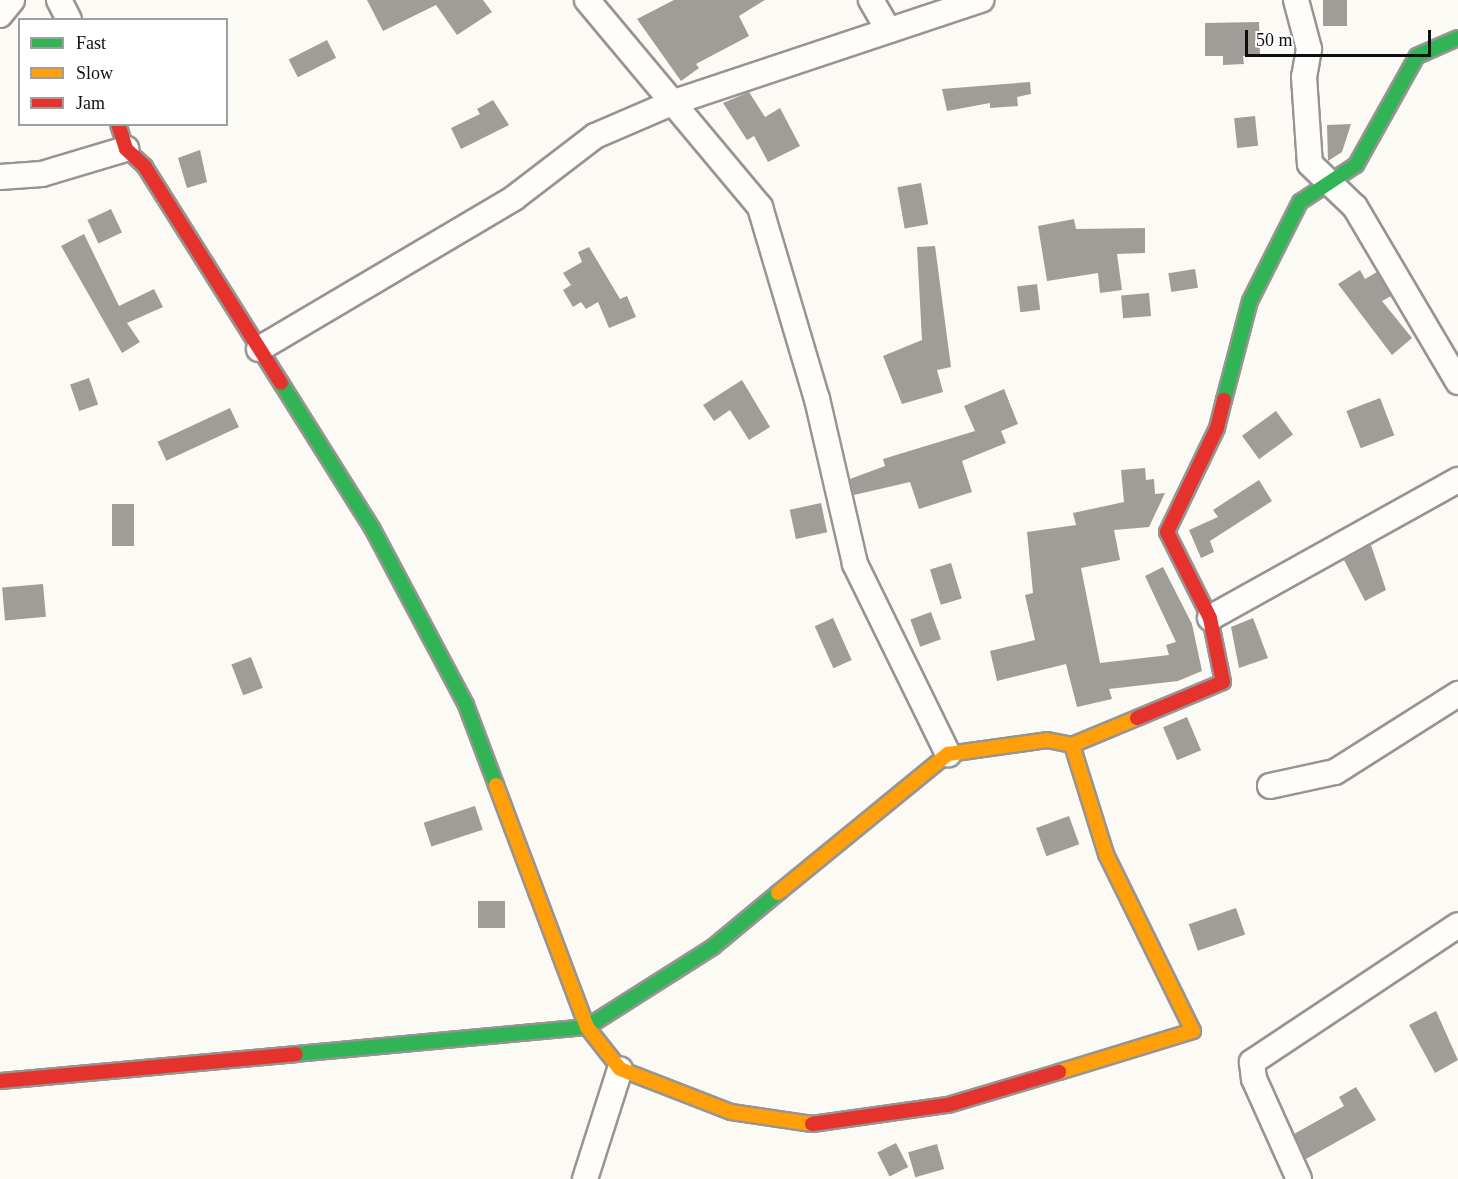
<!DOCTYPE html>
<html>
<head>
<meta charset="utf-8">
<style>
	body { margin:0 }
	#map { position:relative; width:1458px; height:1179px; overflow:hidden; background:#fcfaf4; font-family:Georgia,serif }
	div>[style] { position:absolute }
	.building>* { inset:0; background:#a09d99; transform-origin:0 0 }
	.roads { filter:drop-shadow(2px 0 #969592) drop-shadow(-2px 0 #969592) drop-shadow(0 2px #969592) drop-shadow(0 -2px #969592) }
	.street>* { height:24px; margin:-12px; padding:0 12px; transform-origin:12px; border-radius:12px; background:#fffefd }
	.fast>* { height:14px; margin:-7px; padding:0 7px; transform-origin:7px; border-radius:7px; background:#30b455 }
	.slow>* { height:14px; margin:-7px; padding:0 7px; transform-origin:7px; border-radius:7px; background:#ff9f0a }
	.jam>* { height:14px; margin:-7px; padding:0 7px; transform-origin:7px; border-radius:7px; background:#e5322d }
	span { translate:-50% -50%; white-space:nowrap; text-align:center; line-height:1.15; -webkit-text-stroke:6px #fff; paint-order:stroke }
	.legend { position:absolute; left:18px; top:18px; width:210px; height:108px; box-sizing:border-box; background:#fff; border:2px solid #9f9f9f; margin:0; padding:8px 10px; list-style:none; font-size:18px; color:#0f0f0f }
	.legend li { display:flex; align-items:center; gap:12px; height:30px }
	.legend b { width:30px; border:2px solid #9f9f9f }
	.scale { position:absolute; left:1245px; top:30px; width:186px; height:27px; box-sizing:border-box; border:3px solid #0f0f0f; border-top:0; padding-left:8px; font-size:18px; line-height:21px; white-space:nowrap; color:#0f0f0f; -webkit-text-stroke:4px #fff; paint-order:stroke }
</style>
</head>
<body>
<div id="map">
	<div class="building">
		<i style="clip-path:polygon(367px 0,483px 0,492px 12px,457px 35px,436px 5px,383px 31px)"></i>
		<i style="clip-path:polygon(674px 0,765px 0,739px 16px,749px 36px,696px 64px,699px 68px,681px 81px,637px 19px)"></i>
		<i style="left:1323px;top:0;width:24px;height:26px"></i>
		<i style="clip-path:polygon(1259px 22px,1260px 55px,1243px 56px,1244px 64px,1223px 65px,1223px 56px,1205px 56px,1205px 23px)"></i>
		<i style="left:327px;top:40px;width:20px;height:43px;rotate:63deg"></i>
		<i style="clip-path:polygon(1030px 82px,1031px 94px,1017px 97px,1018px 106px,990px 108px,990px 103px,947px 111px,942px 89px)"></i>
		<i style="clip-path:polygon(749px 92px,765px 117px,780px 108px,800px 146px,768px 162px,754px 136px,747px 140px,723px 103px)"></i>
		<i style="clip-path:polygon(493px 100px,509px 125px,461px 149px,451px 128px,480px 114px,477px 109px)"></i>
		<i style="left:1255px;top:116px;width:30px;height:21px;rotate:84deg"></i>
		<i style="clip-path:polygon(1351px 124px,1342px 152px,1328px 161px,1327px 125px)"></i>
		<i style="clip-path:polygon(200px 150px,207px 182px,187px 188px,178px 158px)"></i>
		<i style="left:921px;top:183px;width:42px;height:24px;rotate:80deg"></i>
		<i style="left:111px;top:209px;width:26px;height:26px;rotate:65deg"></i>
		<i style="clip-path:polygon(1074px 219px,1076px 229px,1145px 228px,1145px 253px,1117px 254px,1122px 290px,1100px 293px,1098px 273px,1047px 281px,1038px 226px)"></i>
		<i style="clip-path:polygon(84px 234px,119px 306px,154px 289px,163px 307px,127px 323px,140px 342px,122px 353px,61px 246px)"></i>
		<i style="clip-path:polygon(935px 246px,951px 367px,937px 370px,943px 392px,902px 404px,883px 356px,922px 340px,917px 247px)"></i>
		<i style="clip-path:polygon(589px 247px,620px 299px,627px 296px,636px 317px,609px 328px,598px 302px,586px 309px,581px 302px,573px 307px,563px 290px,571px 285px,563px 273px,582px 262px,578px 252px)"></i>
		<i style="left:1195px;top:269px;width:19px;height:27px;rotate:81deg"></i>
		<i style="clip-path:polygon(1360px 270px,1365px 279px,1377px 272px,1391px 296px,1382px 301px,1412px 338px,1392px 355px,1338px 284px)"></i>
		<i style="left:1037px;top:284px;width:26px;height:20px;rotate:83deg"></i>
		<i style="left:1149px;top:293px;width:23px;height:28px;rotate:85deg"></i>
		<i style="left:89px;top:378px;width:28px;height:20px;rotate:71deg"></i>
		<i style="clip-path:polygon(742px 380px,770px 427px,749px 440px,730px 410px,714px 421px,703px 405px)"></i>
		<i style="clip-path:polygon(1004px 389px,1018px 424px,1001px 431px,1006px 443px,962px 461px,972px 492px,919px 509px,910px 482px,854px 495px,850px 479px,885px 466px,883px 459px,975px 431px,964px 406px)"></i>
		<i style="left:1380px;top:398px;width:40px;height:36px;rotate:69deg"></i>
		<i style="left:230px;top:408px;width:21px;height:80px;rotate:65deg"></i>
		<i style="left:1276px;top:411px;width:29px;height:42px;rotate:54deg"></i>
		<i style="clip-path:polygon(1145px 468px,1146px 480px,1154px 479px,1155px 494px,1165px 493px,1149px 527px,1114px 530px,1120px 560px,1081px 568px,1100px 663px,1169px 655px,1166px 645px,1176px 642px,1145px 576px,1163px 567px,1192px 624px,1202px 671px,1178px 681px,1109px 689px,1112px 699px,1077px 707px,1066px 664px,997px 681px,990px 651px,1035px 640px,1025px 595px,1033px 593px,1027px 532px,1076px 525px,1073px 513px,1124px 502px,1121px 470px)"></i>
		<i style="clip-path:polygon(1259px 480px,1272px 501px,1210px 541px,1214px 552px,1201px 558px,1189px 530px,1218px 517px,1213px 510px)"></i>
		<i style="left:821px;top:503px;width:30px;height:32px;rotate:78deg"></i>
		<i style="left:134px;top:504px;width:42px;height:22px;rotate:90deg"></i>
		<i style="clip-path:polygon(1371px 545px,1386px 590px,1365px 601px,1344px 560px)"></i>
		<i style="left:951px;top:563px;width:37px;height:22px;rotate:73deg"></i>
		<i style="left:43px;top:584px;width:33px;height:41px;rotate:85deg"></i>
		<i style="left:931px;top:612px;width:29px;height:22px;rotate:70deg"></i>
		<i style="left:833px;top:618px;width:46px;height:20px;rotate:66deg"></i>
		<i style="clip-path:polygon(1253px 618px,1268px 658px,1239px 668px,1231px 627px)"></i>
		<i style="left:251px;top:657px;width:33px;height:21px;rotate:69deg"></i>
		<i style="left:1187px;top:717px;width:36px;height:26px;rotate:67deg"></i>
		<i style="left:475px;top:806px;width:25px;height:54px;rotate:72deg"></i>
		<i style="left:1069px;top:816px;width:30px;height:35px;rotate:70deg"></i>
		<i style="left:478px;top:901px;width:27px;height:27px"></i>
		<i style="left:1236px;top:908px;width:28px;height:50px;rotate:71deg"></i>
		<i style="clip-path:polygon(1436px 1011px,1458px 1060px,1435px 1073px,1409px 1025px)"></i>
		<i style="clip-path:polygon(1356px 1087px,1376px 1120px,1306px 1159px,1294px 1134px,1344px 1106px,1339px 1097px)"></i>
		<i style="left:896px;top:1143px;width:27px;height:21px;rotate:63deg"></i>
		<i style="left:937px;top:1144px;width:26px;height:30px;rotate:74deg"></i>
	</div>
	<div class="roads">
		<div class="street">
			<i style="left:59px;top:0;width:22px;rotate:63deg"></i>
			<i style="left:587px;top:0;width:270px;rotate:50.1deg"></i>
			<i style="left:760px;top:207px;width:200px;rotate:73.5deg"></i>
			<i style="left:817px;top:399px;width:169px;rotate:77deg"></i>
			<i style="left:855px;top:564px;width:212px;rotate:63.9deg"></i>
			<i style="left:871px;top:0;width:34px;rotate:60deg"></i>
			<i style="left:1296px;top:0;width:51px;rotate:75.1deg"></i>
			<i style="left:1309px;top:49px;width:28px;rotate:100deg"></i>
			<i style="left:1304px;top:77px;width:87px;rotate:86.1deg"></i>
			<i style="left:1310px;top:164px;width:62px;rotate:43.7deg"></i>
			<i style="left:1355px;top:207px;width:203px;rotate:59.5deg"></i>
			<i style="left:0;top:15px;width:19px;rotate:-51deg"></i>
			<i style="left:0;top:177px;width:42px;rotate:-4.1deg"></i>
			<i style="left:42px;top:174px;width:88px;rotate:-16.6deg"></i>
			<i style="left:259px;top:349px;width:296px;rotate:-30.6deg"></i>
			<i style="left:514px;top:198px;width:102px;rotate:-37.4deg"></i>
			<i style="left:595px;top:136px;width:86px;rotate:-23.3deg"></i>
			<i style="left:674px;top:102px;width:324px;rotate:-18.4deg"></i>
			<i style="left:1210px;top:618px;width:284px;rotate:-29.1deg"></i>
			<i style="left:1270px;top:786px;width:66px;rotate:-12.2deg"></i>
			<i style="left:1335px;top:772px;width:146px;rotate:-32.4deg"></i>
			<i style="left:585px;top:1179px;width:115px;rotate:-72.3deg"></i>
			<i style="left:1299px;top:1179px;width:110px;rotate:-114.2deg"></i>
			<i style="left:1254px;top:1079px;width:17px;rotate:-97deg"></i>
			<i style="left:1252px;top:1062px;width:247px;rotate:-33.6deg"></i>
		</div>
		<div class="fast">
			<i style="left:281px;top:383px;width:171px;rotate:57.9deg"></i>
			<i style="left:372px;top:528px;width:200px;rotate:62deg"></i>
			<i style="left:466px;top:705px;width:85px;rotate:69.4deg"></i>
			<i style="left:1224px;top:400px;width:102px;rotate:-75.3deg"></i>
			<i style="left:1250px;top:301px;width:111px;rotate:-63.2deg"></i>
			<i style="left:1300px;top:202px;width:67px;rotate:-33.5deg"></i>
			<i style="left:1356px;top:165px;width:125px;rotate:-60.8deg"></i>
			<i style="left:1417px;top:56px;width:45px;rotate:-23.7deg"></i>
			<i style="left:296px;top:1054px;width:292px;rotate:-5.3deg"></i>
			<i style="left:587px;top:1027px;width:149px;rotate:-32.4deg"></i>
			<i style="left:713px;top:947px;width:85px;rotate:-39.7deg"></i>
		</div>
		<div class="slow">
			<i style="left:496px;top:785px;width:259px;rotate:69.4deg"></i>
			<i style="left:587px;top:1027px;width:53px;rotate:51.8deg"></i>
			<i style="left:620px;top:1069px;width:119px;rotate:21.2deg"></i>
			<i style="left:731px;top:1112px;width:82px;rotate:8.4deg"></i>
			<i style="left:778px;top:893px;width:220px;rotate:-39.3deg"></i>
			<i style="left:948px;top:754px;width:100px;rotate:-8deg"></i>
			<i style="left:1047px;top:740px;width:25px;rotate:11deg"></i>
			<i style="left:1072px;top:745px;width:70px;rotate:-22.6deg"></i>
			<i style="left:1059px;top:1072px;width:140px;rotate:-17deg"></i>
			<i style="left:1193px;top:1031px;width:197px;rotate:-116.2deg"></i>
			<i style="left:1106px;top:854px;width:114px;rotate:-107.3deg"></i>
		</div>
		<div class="jam">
			<i style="left:118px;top:124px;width:26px;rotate:72deg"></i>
			<i style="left:126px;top:149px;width:26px;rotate:43deg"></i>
			<i style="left:145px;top:167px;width:255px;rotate:57.8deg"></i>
			<i style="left:1137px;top:718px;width:93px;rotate:-22.7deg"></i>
			<i style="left:1223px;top:682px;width:65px;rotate:-101.5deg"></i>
			<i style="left:1210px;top:618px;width:96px;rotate:-116.6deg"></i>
			<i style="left:1167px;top:532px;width:115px;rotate:-64.3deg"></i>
			<i style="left:1217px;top:428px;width:29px;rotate:-76deg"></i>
			<i style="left:0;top:1081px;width:297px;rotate:-5.2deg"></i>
			<i style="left:812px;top:1124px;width:137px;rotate:-8deg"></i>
			<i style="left:948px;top:1105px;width:116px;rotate:-16.6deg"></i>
		</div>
	</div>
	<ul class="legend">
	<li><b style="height:8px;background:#30b455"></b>Fast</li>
	<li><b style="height:8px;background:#ff9f0a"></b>Slow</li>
	<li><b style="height:8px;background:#e5322d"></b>Jam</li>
	</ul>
	<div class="scale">50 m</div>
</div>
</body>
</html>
